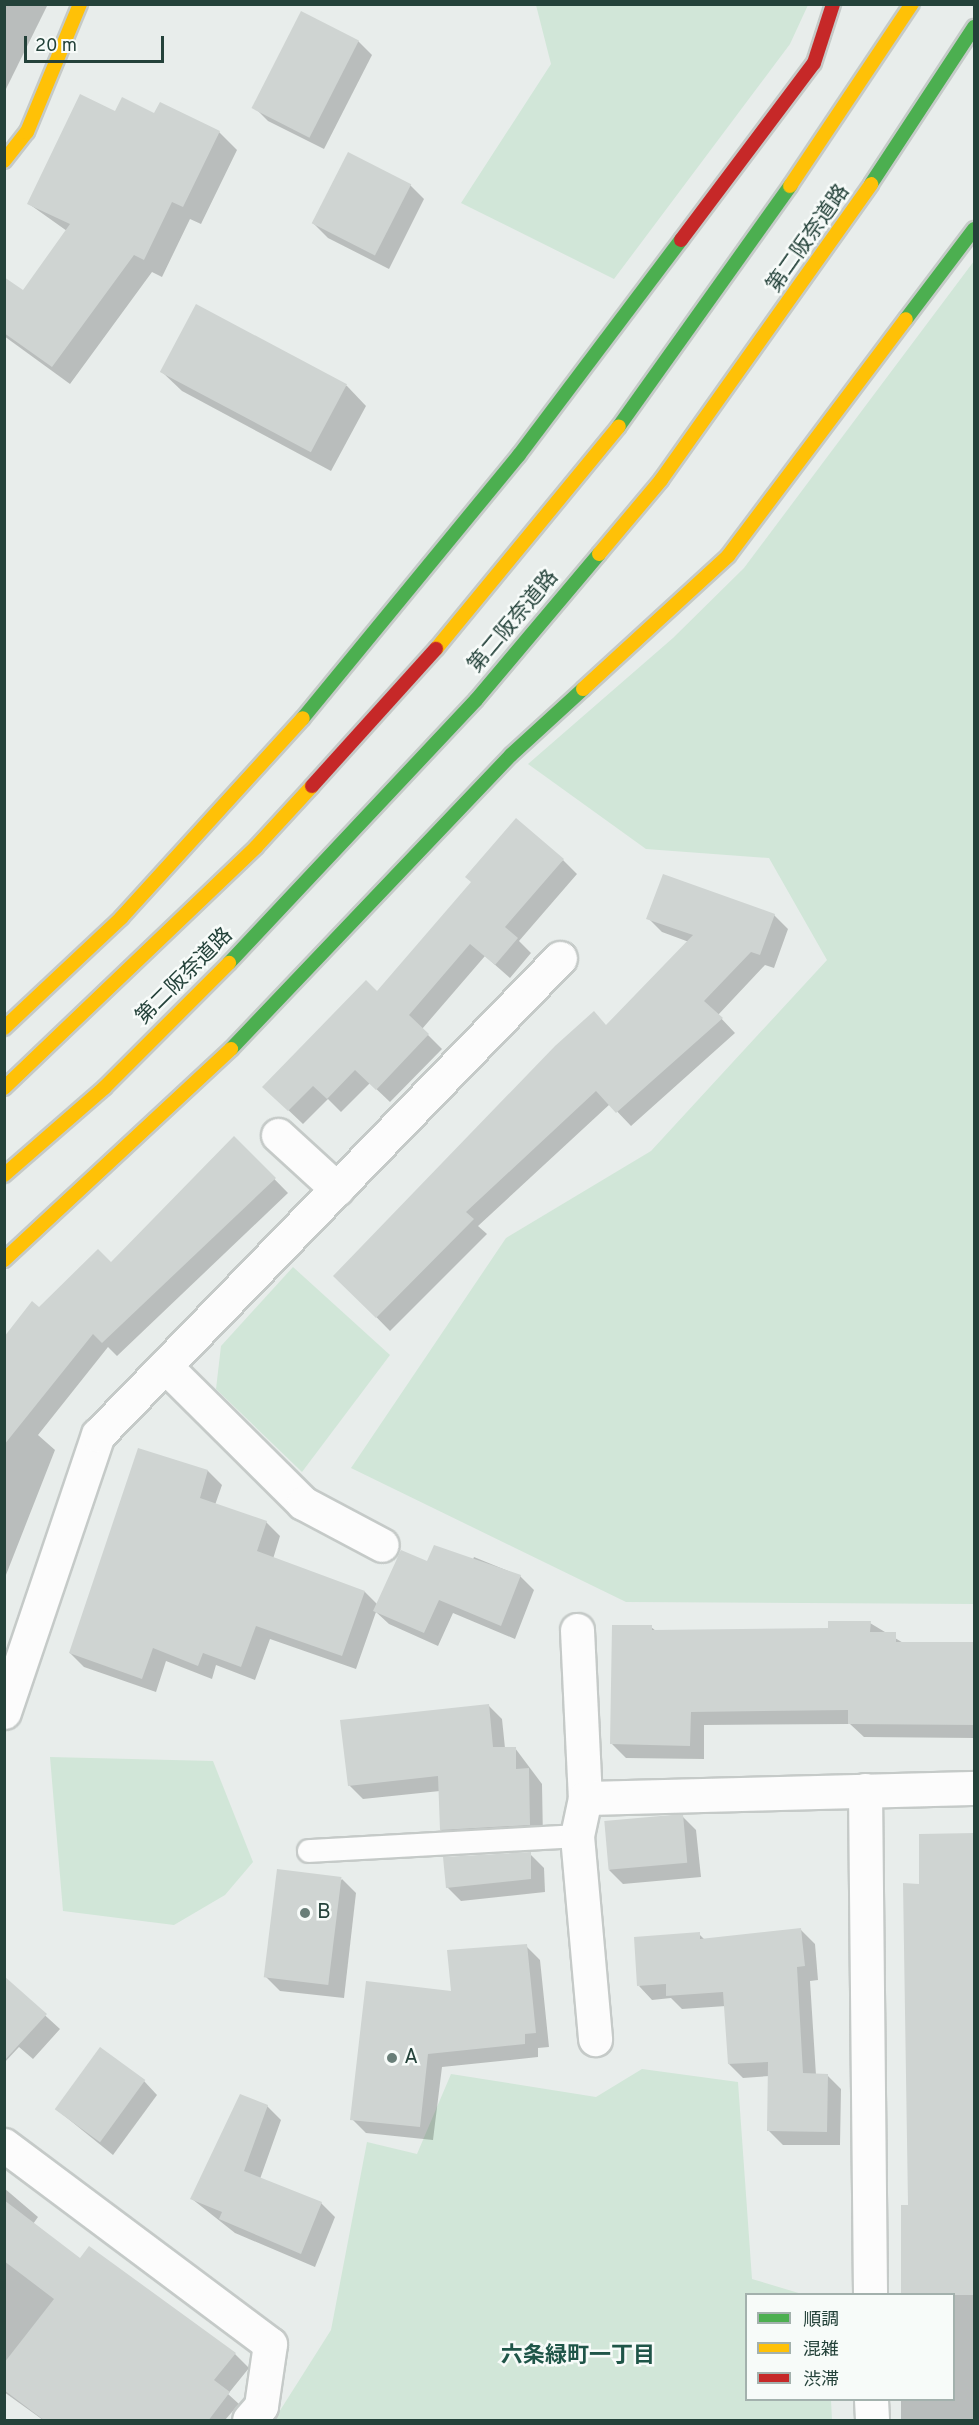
<!DOCTYPE html>
<html>
<head>
<meta charset="utf-8">
<style>
	body { margin:0 }
	#map { position:relative; width:979px; height:2425px; overflow:hidden; background:#e8edeb; font-family:Overpass,"Noto Sans JP",sans-serif }
	div>[style] { position:absolute }
	.green>* { inset:0; background:#d1e6d8 }
	.shadow>* { inset:0; background:#0003 }
	.building>* { inset:0; background:#cfd4d2; transform-origin:0 0 }
	.roads { filter:drop-shadow(2px 0 #c5cac8) drop-shadow(-2px 0 #c5cac8) drop-shadow(0 2px #c5cac8) drop-shadow(0 -2px #c5cac8) }
	.lane>* { height:22px; margin:-11px; padding:0 11px; transform-origin:11px; border-radius:11px; background:#fcfcfc }
	.street>* { height:33px; margin:-16.5px; padding:0 16.5px; transform-origin:16.5px; border-radius:16.5px; background:#fcfcfc }
	.fast>* { height:14px; margin:-7px; padding:0 7px; transform-origin:7px; border-radius:7px; background:#4caf50 }
	.slow>* { height:14px; margin:-7px; padding:0 7px; transform-origin:7px; border-radius:7px; background:#ffc107 }
	.jam>* { height:14px; margin:-7px; padding:0 7px; transform-origin:7px; border-radius:7px; background:#c62828 }
	.dots>* { width:16px; height:16px; translate:-50% -50%; box-sizing:border-box; border:3px solid #f7fbf9; border-radius:50% }
	span { translate:-50% -50%; white-space:nowrap; text-align:center; line-height:1.15; -webkit-text-stroke:5px #f7fbf9; paint-order:stroke }
	.street-label { font-size:21px; color:#24423a }
	.poi-label { font-size:21px; color:#24423a }
	.left { translate:0 -50%; text-align:left }
	.neighbourhood-label { font-size:22px; color:#1f5548; font-weight:700 }
	.frame { position:absolute; inset:0; border:6px solid #24423a; pointer-events:none }
	.legend { position:absolute; left:745px; top:2293px; width:210px; height:108px; box-sizing:border-box; background:#f7fbf9; border:2px solid #a3b1ad; margin:0; padding:8px 10px; list-style:none; font-size:18px; color:#24423a }
	.legend li { display:flex; align-items:center; gap:12px; height:30px }
	.legend b { width:30px; border:2px solid #a3b1ad }
	.scale { position:absolute; left:24px; top:36px; width:140px; height:27px; box-sizing:border-box; border:3px solid #24423a; border-top:0; padding-left:8px; font-size:18px; line-height:21px; white-space:nowrap; color:#24423a; -webkit-text-stroke:4px #f7fbf9; paint-order:stroke }
</style>
</head>
<body>
<div id="map">
	<div class="green">
		<i style="clip-path:polygon(536px 5px,808px 5px,790px 44px,614px 279px,461px 203px,551px 64px)"></i>
		<i style="clip-path:polygon(974px 261px,974px 1604px,626px 1602px,351px 1468px,506px 1238px,651px 1151px,827px 960px,769px 858px,646px 849px,528px 764px,673px 638px,744px 568px)"></i>
		<i style="clip-path:polygon(293px 1267px,390px 1355px,302px 1472px,216px 1389px,221px 1346px)"></i>
		<i style="clip-path:polygon(50px 1757px,213px 1761px,253px 1862px,225px 1895px,174px 1925px,63px 1911px)"></i>
		<i style="clip-path:polygon(642px 2069px,738px 2082px,752px 2279px,802px 2294px,746px 2294px,746px 2400px,831px 2400px,832px 2420px,274px 2420px,331px 2330px,367px 2142px,417px 2154px,451px 2074px,596px 2097px)"></i>
	</div>
	<div class="shadow">
		<i style="clip-path:polygon(4px 4px,48px 4px,4px 93px)"></i>
		<i style="clip-path:polygon(358px 41px,372px 55px,324px 149px,268px 121px,254px 107px)"></i>
		<i style="clip-path:polygon(116px 113px,219px 132px,237px 150px,201px 224px,190px 219px,162px 277px,152px 272px,70px 384px,4px 336px,4px 278px,23px 292px,67px 231px,29px 204px)"></i>
		<i style="clip-path:polygon(410px 185px,424px 199px,389px 269px,328px 238px,314px 224px)"></i>
		<i style="clip-path:polygon(197px 307px,347px 386px,366px 406px,331px 471px,182px 391px,162px 372px)"></i>
		<i style="clip-path:polygon(563px 860px,577px 874px,519px 941px,531px 953px,510px 978px,485px 956px,422px 1029px,442px 1049px,390px 1102px,370px 1083px,341px 1112px,328px 1099px,303px 1124px,264px 1087px,377px 993px)"></i>
		<i style="clip-path:polygon(774px 915px,788px 929px,774px 968px,765px 965px,718px 1015px,735px 1033px,631px 1126px,610px 1104px,478px 1226px,487px 1234px,390px 1331px,336px 1276px,607px 1027px,689px 942px,662px 932px,648px 918px)"></i>
		<i style="clip-path:polygon(234px 1138px,288px 1193px,117px 1356px,108px 1347px,38px 1435px,55px 1450px,4px 1580px,4px 1339px,39px 1309px,111px 1264px)"></i>
		<i style="clip-path:polygon(139px 1450px,208px 1471px,222px 1485px,215px 1505px,266px 1522px,280px 1536px,273px 1559px,365px 1592px,378px 1605px,428px 1563px,471px 1564px,474px 1557px,520px 1576px,534px 1590px,515px 1639px,453px 1613px,438px 1646px,389px 1624px,376px 1612px,356px 1669px,270px 1639px,255px 1680px,216px 1665px,212px 1679px,166px 1661px,156px 1692px,84px 1667px,70px 1653px)"></i>
		<i style="clip-path:polygon(870px 1623px,905px 1644px,974px 1644px,974px 1738px,864px 1737px,850px 1724px,704px 1725px,704px 1759px,626px 1758px,612px 1744px,651px 1627px,656px 1631px,829px 1630px)"></i>
		<i style="clip-path:polygon(488px 1705px,502px 1719px,505px 1748px,515px 1748px,542px 1784px,543px 1839px,455px 1843px,441px 1830px,440px 1791px,363px 1799px,349px 1785px)"></i>
		<i style="clip-path:polygon(682px 1816px,696px 1830px,701px 1877px,623px 1884px,609px 1870px)"></i>
		<i style="clip-path:polygon(974px 1834px,974px 2420px,901px 2420px,901px 2400px,954px 2400px,954px 2294px,910px 2207px,920px 1885px)"></i>
		<i style="clip-path:polygon(530px 1854px,544px 1868px,545px 1892px,461px 1901px,447px 1887px)"></i>
		<i style="clip-path:polygon(342px 1879px,356px 1893px,344px 1998px,280px 1991px,266px 1977px)"></i>
		<i style="clip-path:polygon(801px 1930px,815px 1944px,818px 1980px,810px 1981px,816px 2075px,827px 2075px,841px 2089px,840px 2145px,783px 2145px,769px 2131px,769px 2076px,743px 2078px,729px 2064px,726px 2006px,682px 2009px,671px 1998px,652px 2000px,639px 1986px,699px 1934px,705px 1940px)"></i>
		<i style="clip-path:polygon(526px 1946px,540px 1960px,549px 2047px,538px 2048px,538px 2057px,442px 2067px,433px 2140px,366px 2133px,352px 2119px,453px 1993px)"></i>
		<i style="clip-path:polygon(4px 1978px,60px 2029px,33px 2059px,19px 2047px,4px 2063px)"></i>
		<i style="clip-path:polygon(144px 2081px,157px 2095px,113px 2155px,56px 2109px)"></i>
		<i style="clip-path:polygon(267px 2106px,281px 2120px,260px 2179px,321px 2203px,335px 2217px,315px 2267px,235px 2233px,192px 2199px)"></i>
		<i style="clip-path:polygon(4px 2188px,38px 2217px,33px 2224px,80px 2261px,235px 2354px,249px 2368px,228px 2394px,239px 2404px,225px 2420px,43px 2420px,4px 2392px)"></i>
	</div>
	<div class="building">
		<i style="left:301px;top:11px;width:65px;height:109px;rotate:27deg"></i>
		<i style="clip-path:polygon(80px 94px,115px 111px,122px 97px,154px 113px,160px 102px,220px 131px,183px 207px,172px 202px,144px 260px,134px 255px,52px 367px,4px 333px,4px 277px,23px 290px,70px 224px,27px 204px)"></i>
		<i style="left:348px;top:152px;width:71px;height:80px;rotate:27deg"></i>
		<i style="left:196px;top:304px;width:171px;height:77px;rotate:28deg"></i>
		<i style="clip-path:polygon(516px 818px,564px 859px,505px 927px,518px 938px,495px 965px,470px 944px,409px 1015px,429px 1034px,376px 1090px,355px 1070px,327px 1099px,313px 1086px,288px 1111px,262px 1087px,366px 980px,377px 991px,471px 882px,465px 877px)"></i>
		<i style="clip-path:polygon(663px 874px,775px 914px,760px 955px,751px 952px,704px 1001px,723px 1018px,616px 1113px,596px 1091px,466px 1212px,474px 1219px,376px 1318px,333px 1276px,555px 1046px,594px 1011px,606px 1025px,693px 935px,646px 919px)"></i>
		<i style="clip-path:polygon(234px 1136px,276px 1178px,102px 1343px,93px 1334px,4px 1445px,4px 1337px,32px 1301px,39px 1307px,98px 1249px,111px 1262px)"></i>
		<i style="clip-path:polygon(138px 1448px,208px 1470px,200px 1498px,267px 1521px,257px 1551px,365px 1591px,342px 1656px,256px 1626px,241px 1667px,203px 1653px,198px 1666px,153px 1648px,142px 1679px,69px 1653px)"></i>
		<i style="clip-path:polygon(434px 1545px,521px 1575px,501px 1626px,439px 1600px,424px 1633px,373px 1611px,401px 1550px,427px 1561px)"></i>
		<i style="clip-path:polygon(828px 1621px,871px 1621px,870px 1632px,896px 1632px,896px 1642px,975px 1642px,975px 1725px,848px 1724px,848px 1710px,691px 1712px,690px 1746px,610px 1744px,612px 1625px,652px 1625px,652px 1630px,828px 1628px)"></i>
		<i style="clip-path:polygon(489px 1704px,493px 1747px,516px 1747px,516px 1769px,529px 1768px,530px 1825px,440px 1830px,438px 1776px,348px 1786px,340px 1720px)"></i>
		<i style="left:683px;top:1814px;width:49px;height:79px;rotate:85deg"></i>
		<i style="clip-path:polygon(975px 1833px,975px 2295px,901px 2295px,901px 2205px,908px 2205px,903px 1883px,919px 1884px,919px 1834px)"></i>
		<i style="clip-path:polygon(531px 1852px,531px 1879px,446px 1888px,443px 1857px)"></i>
		<i style="left:277px;top:1869px;width:65px;height:109px;rotate:7deg"></i>
		<i style="clip-path:polygon(801px 1928px,805px 1966px,797px 1967px,803px 2073px,828px 2074px,827px 2132px,767px 2131px,768px 2062px,728px 2064px,723px 1992px,666px 1996px,666px 1984px,637px 1986px,634px 1937px,700px 1932px,700px 1939px)"></i>
		<i style="clip-path:polygon(527px 1944px,536px 2033px,525px 2034px,525px 2044px,428px 2054px,420px 2127px,350px 2120px,366px 1981px,451px 1991px,447px 1950px)"></i>
		<i style="clip-path:polygon(4px 1976px,47px 2014px,4px 2061px)"></i>
		<i style="left:100px;top:2047px;width:56px;height:77px;rotate:36deg"></i>
		<i style="clip-path:polygon(240px 2094px,268px 2105px,244px 2171px,322px 2202px,301px 2254px,219px 2219px,222px 2212px,190px 2199px)"></i>
		<i style="clip-path:polygon(4px 2200px,80px 2258px,89px 2246px,236px 2353px,214px 2380px,230px 2392px,208px 2421px,45px 2421px,4px 2390px,4px 2363px,54px 2299px,4px 2261px)"></i>
	</div>
	<div class="roads">
		<div class="lane">
			<i style="left:309px;top:1851px;width:268px;rotate:-3.2deg"></i>
		</div>
		<div class="street">
			<i style="left:278px;top:1135px;width:80px;rotate:42.5deg"></i>
			<i style="left:165px;top:1366px;width:194px;rotate:44.8deg"></i>
			<i style="left:303px;top:1503px;width:89px;rotate:28deg"></i>
			<i style="left:577px;top:1630px;width:168px;rotate:87.3deg"></i>
			<i style="left:585px;top:1798px;width:389px;rotate:-1.5deg"></i>
			<i style="left:4px;top:1712px;width:293px;rotate:-71.3deg"></i>
			<i style="left:98px;top:1435px;width:664px;rotate:-45.92deg"></i>
			<i style="left:865px;top:1790px;width:504px;rotate:89.43deg"></i>
			<i style="left:585px;top:1798px;width:39px;rotate:102deg"></i>
			<i style="left:577px;top:1836px;width:204px;rotate:84.9deg"></i>
			<i style="left:4px;top:2145px;width:332px;rotate:36.8deg"></i>
			<i style="left:270px;top:2344px;width:63px;rotate:98.3deg"></i>
			<i style="left:261px;top:2406px;width:18px;rotate:131deg"></i>
			<i style="left:871px;top:2400px;width:20px;rotate:87deg"></i>
		</div>
		<div class="fast">
			<i style="left:871px;top:184px;width:188px;rotate:-56.7deg"></i>
			<i style="left:906px;top:319px;width:113px;rotate:-52.9deg"></i>
			<i style="left:619px;top:426px;width:295px;rotate:-54.5deg"></i>
			<i style="left:303px;top:718px;width:340px;rotate:-50.6deg"></i>
			<i style="left:519px;top:455px;width:269px;rotate:-53deg"></i>
			<i style="left:229px;top:963px;width:361px;rotate:-46.8deg"></i>
			<i style="left:476px;top:700px;width:191px;rotate:-49.9deg"></i>
			<i style="left:231px;top:1049px;width:406px;rotate:-46.4deg"></i>
			<i style="left:511px;top:755px;width:98px;rotate:-42.5deg"></i>
		</div>
		<div class="slow">
			<i style="left:4px;top:161px;width:37px;rotate:-52deg"></i>
			<i style="left:27px;top:132px;width:139px;rotate:-67.5deg"></i>
			<i style="left:790px;top:186px;width:219px;rotate:-56.2deg"></i>
			<i style="left:599px;top:554px;width:97px;rotate:-50deg"></i>
			<i style="left:661px;top:480px;width:363px;rotate:-54.6deg"></i>
			<i style="left:436px;top:649px;width:288px;rotate:-50.6deg"></i>
			<i style="left:583px;top:689px;width:197px;rotate:-42.5deg"></i>
			<i style="left:728px;top:556px;width:296px;rotate:-53.1deg"></i>
			<i style="left:4px;top:1028px;width:161px;rotate:-43.2deg"></i>
			<i style="left:121px;top:918px;width:270px;rotate:-47.7deg"></i>
			<i style="left:4px;top:1088px;width:349px;rotate:-43.7deg"></i>
			<i style="left:256px;top:847px;width:83px;rotate:-47.4deg"></i>
			<i style="left:4px;top:1175px;width:133px;rotate:-41deg"></i>
			<i style="left:104px;top:1088px;width:177px;rotate:-45deg"></i>
			<i style="left:4px;top:1260px;width:310px;rotate:-42.9deg"></i>
		</div>
		<div class="jam">
			<i style="left:681px;top:240px;width:221px;rotate:-53.1deg"></i>
			<i style="left:814px;top:63px;width:62px;rotate:-72.1deg"></i>
			<i style="left:312px;top:786px;width:185px;rotate:-47.9deg"></i>
		</div>
	</div>
	<div class="dots">
		<i style="left:305px;top:1913px;background:#697e78"></i>
		<i style="left:392px;top:2058px;background:#697e78"></i>
	</div>
	<div class="street-label">
		<span style="left:809px;top:239px;rotate:-55deg">第二阪奈道路</span>
		<span style="left:514px;top:622px;rotate:-50deg">第二阪奈道路</span>
		<span style="left:185px;top:977px;rotate:-45deg">第二阪奈道路</span>
	</div>
	<div class="poi-label">
		<span class="left" style="left:317px;top:1913px">B</span>
		<span class="left" style="left:404px;top:2058px">A</span>
	</div>
	<div class="neighbourhood-label">
		<span style="left:578px;top:2357px">六条緑町一丁目</span>
	</div>
	<div class="frame"></div>
	<ul class="legend">
	<li><b style="height:8px;background:#4caf50"></b>順調</li>
	<li><b style="height:8px;background:#ffc107"></b>混雑</li>
	<li><b style="height:8px;background:#c62828"></b>渋滞</li>
	</ul>
	<div class="scale">20 m</div>
</div>
</body>
</html>
